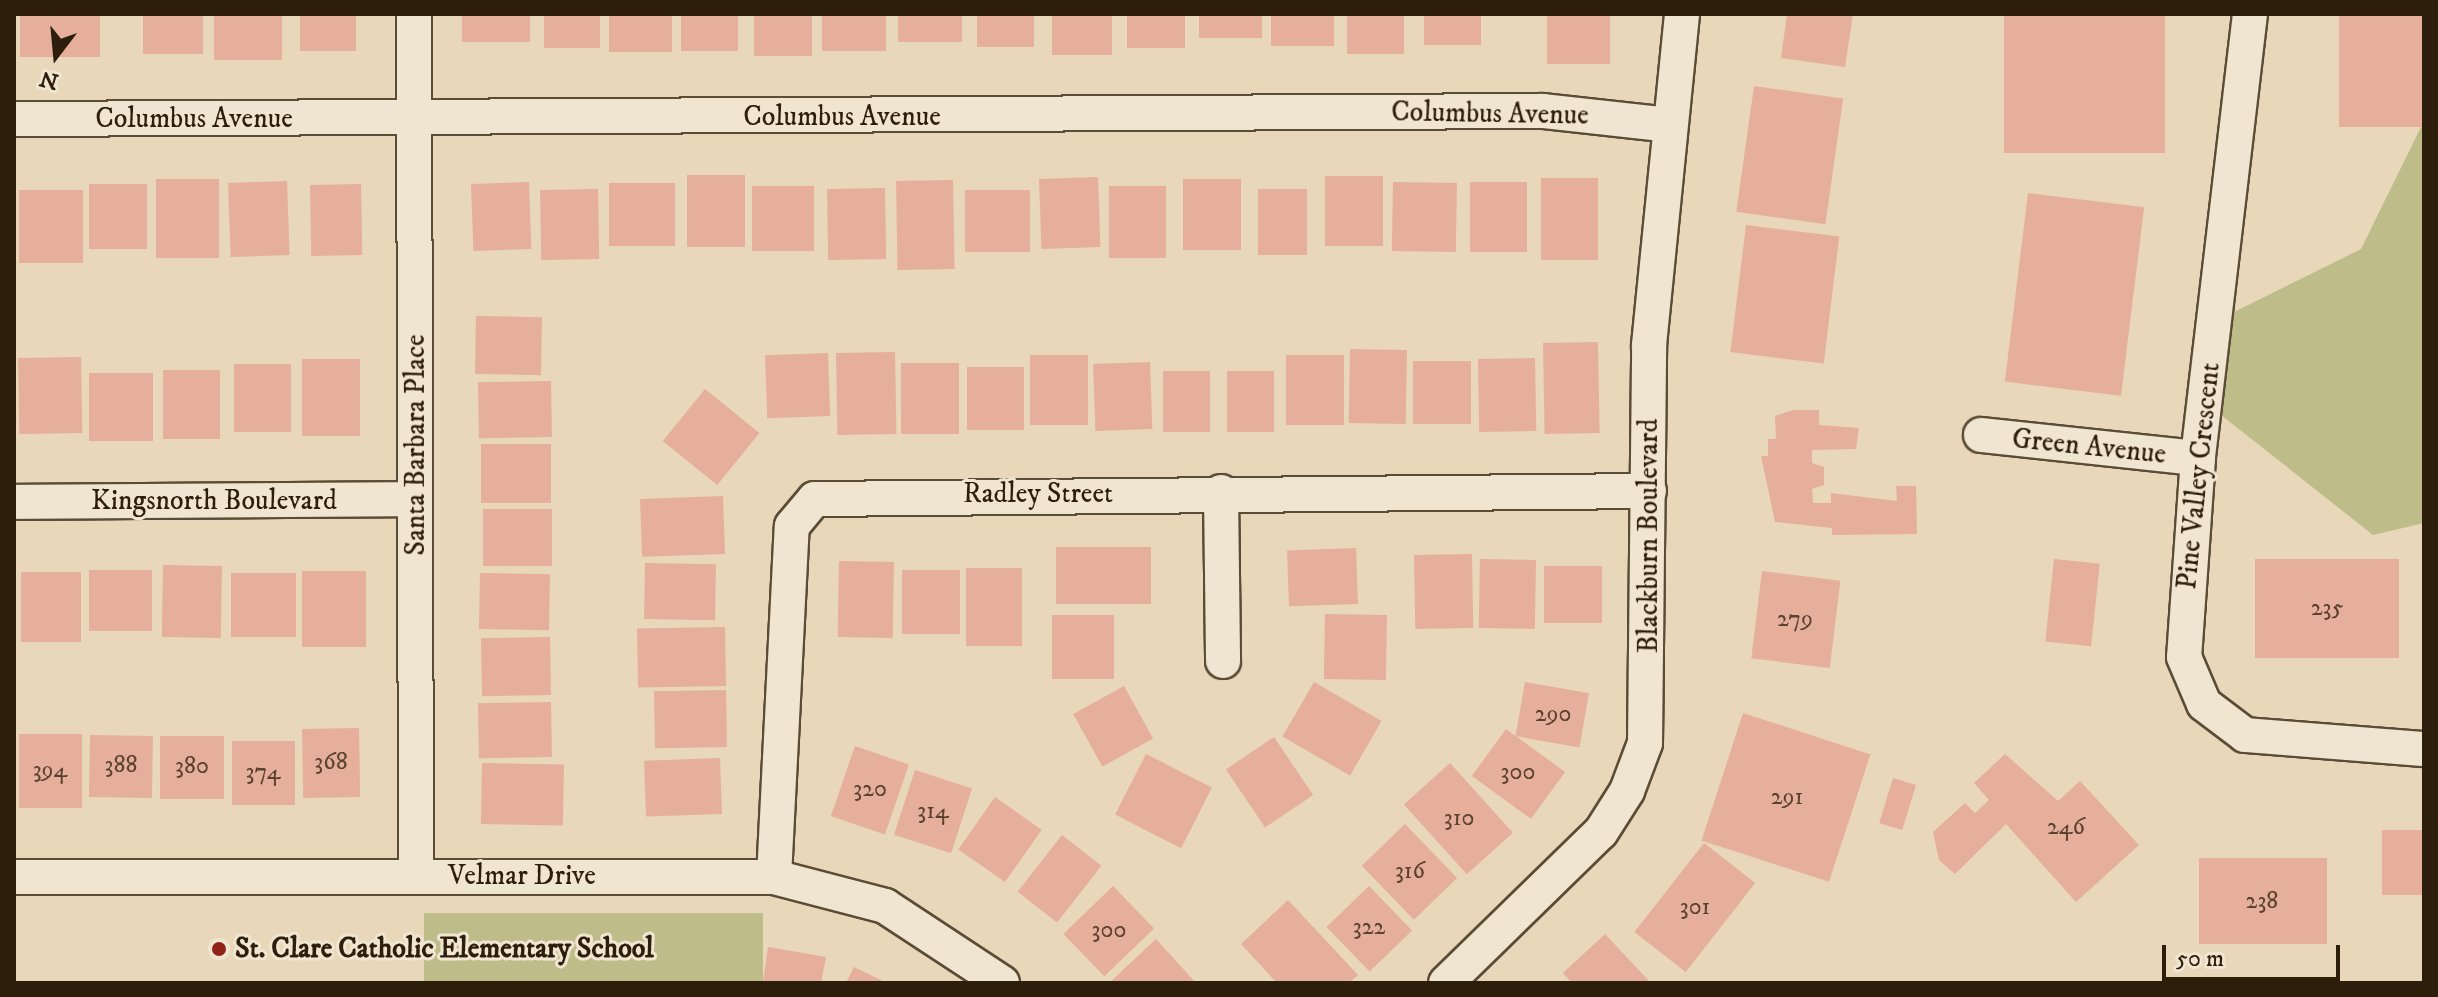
<!DOCTYPE html>
<html>
<head>
<meta charset="utf-8">
<style>
	body { margin:0 }
	#map { position:relative; width:2438px; height:997px; overflow:hidden; background:#e8d7b8; font-family:"IM FELL DW Pica",serif }
	div>[style] { position:absolute }
	.green>* { inset:0; background:#bebc89; transform-origin:0 0 }
	.building>* { inset:0; background:#e5af9b; transform-origin:0 0 }
	.roads { filter:drop-shadow(2px 0 #5b4c36) drop-shadow(-2px 0 #5b4c36) drop-shadow(0 2px #5b4c36) drop-shadow(0 -2px #5b4c36) }
	.minor>* { height:34px; margin:-17px; padding:0 17px; transform-origin:17px; border-radius:17px; background:#f0e5d1 }
	.dots>* { width:22px; height:22px; translate:-50% -50%; box-sizing:border-box; border:4px solid #f0e5d1; border-radius:50% }
	span { translate:-50% -50%; white-space:nowrap; text-align:center; line-height:1.15; -webkit-text-stroke:6px #f0e5d1; paint-order:stroke }
	.number-label { font-size:24px; color:#5a422e }
	.number-label span { -webkit-text-stroke-width:0 }
	.street-label { font-size:28px; color:#2c1e0a }
	.poi-label { font-size:28px; color:#2c1e0a; font-weight:700 }
	.left { translate:0 -50%; text-align:left }
	.frame { position:absolute; inset:0; border:16px solid #2c1e0a; pointer-events:none }
	.north { position:absolute; left:16px; top:16px; width:80px; height:80px; -webkit-text-stroke:6px #f0e5d1; paint-order:stroke; rotate:196deg; font-size:22px; font-weight:700; line-height:32px; text-align:center; color:#2c1e0a }
	.north::after { content:''; display:block; margin:auto; width:28px; height:36px; background:#2c1e0a; clip-path:polygon(50% 0,100% 100%,50% 72%,0 100%) }
	.scale { position:absolute; left:2162px; top:945px; width:178px; height:36px; box-sizing:border-box; border:4px solid #2c1e0a; border-top:0; padding-left:10px; font-size:24px; line-height:28px; white-space:nowrap; color:#2c1e0a; -webkit-text-stroke:6px #f0e5d1; paint-order:stroke }
</style>
</head>
<body>
<div id="map">
	<div class="green">
		<i style="clip-path:polygon(2424px 121px,2424px 523px,2373px 535px,2216px 411px,2210px 324px,2361px 249px)"></i>
		<i style="left:424px;top:913px;width:339px;height:70px"></i>
	</div>
	<div class="building">
		<i style="left:20px;top:14px;width:80px;height:43px"></i>
		<i style="left:143px;top:14px;width:60px;height:40px"></i>
		<i style="left:214px;top:14px;width:68px;height:46px"></i>
		<i style="left:300px;top:14px;width:56px;height:37px"></i>
		<i style="left:462px;top:14px;width:68px;height:28px"></i>
		<i style="left:544px;top:14px;width:56px;height:34px"></i>
		<i style="left:609px;top:14px;width:63px;height:38px"></i>
		<i style="left:681px;top:14px;width:57px;height:37px"></i>
		<i style="left:754px;top:14px;width:58px;height:42px"></i>
		<i style="left:822px;top:14px;width:64px;height:37px"></i>
		<i style="left:898px;top:14px;width:64px;height:28px"></i>
		<i style="left:977px;top:14px;width:57px;height:33px"></i>
		<i style="left:1052px;top:14px;width:60px;height:41px"></i>
		<i style="left:1127px;top:14px;width:58px;height:34px"></i>
		<i style="left:1199px;top:14px;width:63px;height:24px"></i>
		<i style="left:1271px;top:14px;width:63px;height:32px"></i>
		<i style="left:1347px;top:14px;width:57px;height:40px"></i>
		<i style="left:1424px;top:14px;width:57px;height:31px"></i>
		<i style="left:1547px;top:14px;width:63px;height:50px"></i>
		<i style="clip-path:polygon(1787px 14px,1853px 14px,1845px 67px,1781px 58px)"></i>
		<i style="left:2004px;top:14px;width:161px;height:139px"></i>
		<i style="left:2339px;top:14px;width:83px;height:113px"></i>
		<i style="left:1754px;top:86px;width:90px;height:127px;rotate:8deg"></i>
		<i style="left:745px;top:175px;width:72px;height:58px;rotate:90deg"></i>
		<i style="left:1325px;top:176px;width:58px;height:70px"></i>
		<i style="left:1098px;top:177px;width:70px;height:59px;rotate:88deg"></i>
		<i style="left:1541px;top:178px;width:57px;height:82px"></i>
		<i style="left:156px;top:179px;width:63px;height:79px"></i>
		<i style="left:1183px;top:179px;width:58px;height:71px"></i>
		<i style="left:953px;top:180px;width:89px;height:57px;rotate:89deg"></i>
		<i style="left:287px;top:181px;width:74px;height:59px;rotate:88deg"></i>
		<i style="left:529px;top:182px;width:67px;height:58px;rotate:88deg"></i>
		<i style="left:1393px;top:182px;width:64px;height:69px;rotate:1deg"></i>
		<i style="left:1470px;top:182px;width:57px;height:70px"></i>
		<i style="left:675px;top:183px;width:63px;height:66px;rotate:90deg"></i>
		<i style="left:89px;top:184px;width:58px;height:65px"></i>
		<i style="left:361px;top:184px;width:71px;height:51px;rotate:89deg"></i>
		<i style="left:752px;top:186px;width:62px;height:65px"></i>
		<i style="left:1109px;top:186px;width:57px;height:72px"></i>
		<i style="left:885px;top:188px;width:71px;height:58px;rotate:89deg"></i>
		<i style="left:598px;top:189px;width:70px;height:58px;rotate:89deg"></i>
		<i style="left:1307px;top:189px;width:66px;height:49px;rotate:90deg"></i>
		<i style="left:19px;top:190px;width:64px;height:73px"></i>
		<i style="left:965px;top:190px;width:65px;height:62px"></i>
		<i style="left:2028px;top:193px;width:117px;height:190px;rotate:7deg"></i>
		<i style="left:1746px;top:225px;width:94px;height:128px;rotate:7deg"></i>
		<i style="left:476px;top:316px;width:66px;height:58px;rotate:1deg"></i>
		<i style="left:1598px;top:342px;width:91px;height:55px;rotate:89deg"></i>
		<i style="left:1407px;top:350px;width:74px;height:57px;rotate:91deg"></i>
		<i style="left:895px;top:352px;width:82px;height:59px;rotate:89deg"></i>
		<i style="left:828px;top:353px;width:63px;height:63px;rotate:88deg"></i>
		<i style="left:1030px;top:355px;width:58px;height:70px"></i>
		<i style="left:1344px;top:355px;width:70px;height:58px;rotate:90deg"></i>
		<i style="left:81px;top:357px;width:76px;height:63px;rotate:89deg"></i>
		<i style="left:1535px;top:358px;width:73px;height:57px;rotate:89deg"></i>
		<i style="left:302px;top:359px;width:58px;height:77px"></i>
		<i style="left:1413px;top:361px;width:58px;height:63px"></i>
		<i style="left:1150px;top:362px;width:67px;height:57px;rotate:88deg"></i>
		<i style="left:901px;top:363px;width:58px;height:71px"></i>
		<i style="left:234px;top:364px;width:57px;height:68px"></i>
		<i style="left:967px;top:367px;width:57px;height:63px"></i>
		<i style="left:163px;top:370px;width:57px;height:69px"></i>
		<i style="left:1163px;top:371px;width:47px;height:61px"></i>
		<i style="left:1227px;top:371px;width:47px;height:61px"></i>
		<i style="left:89px;top:373px;width:64px;height:68px"></i>
		<i style="left:551px;top:381px;width:56px;height:73px;rotate:89deg"></i>
		<i style="left:705px;top:389px;width:70px;height:67px;rotate:39deg"></i>
		<i style="clip-path:polygon(1793px 410px,1819px 410px,1819px 425px,1859px 428px,1856px 449px,1812px 450px,1812px 463px,1824px 467px,1824px 485px,1812px 489px,1813px 503px,1831px 503px,1831px 493px,1897px 501px,1896px 486px,1916px 486px,1917px 534px,1832px 535px,1832px 528px,1775px 522px,1761px 456px,1768px 456px,1768px 439px,1776px 439px,1775px 416px)"></i>
		<i style="left:551px;top:444px;width:59px;height:70px;rotate:90deg"></i>
		<i style="left:723px;top:496px;width:58px;height:83px;rotate:88deg"></i>
		<i style="left:552px;top:509px;width:57px;height:69px;rotate:90deg"></i>
		<i style="left:1151px;top:547px;width:57px;height:95px;rotate:90deg"></i>
		<i style="left:1356px;top:548px;width:56px;height:69px;rotate:88deg"></i>
		<i style="left:1472px;top:554px;width:74px;height:58px;rotate:89deg"></i>
		<i style="left:1480px;top:559px;width:56px;height:69px;rotate:1deg"></i>
		<i style="left:2054px;top:559px;width:46px;height:83px;rotate:6deg"></i>
		<i style="left:2255px;top:559px;width:144px;height:99px"></i>
		<i style="left:839px;top:561px;width:55px;height:76px;rotate:1deg"></i>
		<i style="left:645px;top:563px;width:71px;height:56px;rotate:1deg"></i>
		<i style="left:163px;top:565px;width:59px;height:72px;rotate:1deg"></i>
		<i style="left:1544px;top:566px;width:58px;height:57px"></i>
		<i style="left:966px;top:568px;width:56px;height:78px"></i>
		<i style="left:89px;top:570px;width:63px;height:61px"></i>
		<i style="left:902px;top:570px;width:58px;height:64px"></i>
		<i style="left:302px;top:571px;width:64px;height:76px"></i>
		<i style="left:1762px;top:571px;width:79px;height:88px;rotate:7deg"></i>
		<i style="left:21px;top:572px;width:60px;height:70px"></i>
		<i style="left:231px;top:573px;width:65px;height:64px"></i>
		<i style="left:480px;top:573px;width:70px;height:56px;rotate:1deg"></i>
		<i style="left:1325px;top:614px;width:62px;height:65px;rotate:1deg"></i>
		<i style="left:1114px;top:615px;width:64px;height:62px;rotate:90deg"></i>
		<i style="left:725px;top:627px;width:59px;height:88px;rotate:89deg"></i>
		<i style="left:550px;top:637px;width:58px;height:69px;rotate:89deg"></i>
		<i style="left:1314px;top:682px;width:78px;height:63px;rotate:30deg"></i>
		<i style="left:1525px;top:682px;width:65px;height:55px;rotate:10deg"></i>
		<i style="left:1124px;top:686px;width:60px;height:58px;rotate:61deg"></i>
		<i style="left:726px;top:690px;width:57px;height:72px;rotate:89deg"></i>
		<i style="left:551px;top:702px;width:55px;height:73px;rotate:89deg"></i>
		<i style="left:1743px;top:713px;width:134px;height:134px;rotate:18deg"></i>
		<i style="left:359px;top:728px;width:69px;height:57px;rotate:89deg"></i>
		<i style="left:1506px;top:729px;width:73px;height:58px;rotate:36deg"></i>
		<i style="left:82px;top:734px;width:74px;height:63px;rotate:90deg"></i>
		<i style="left:90px;top:735px;width:63px;height:62px;rotate:1deg"></i>
		<i style="left:160px;top:736px;width:64px;height:63px"></i>
		<i style="left:1274px;top:737px;width:70px;height:58px;rotate:56deg"></i>
		<i style="left:232px;top:741px;width:63px;height:64px"></i>
		<i style="left:855px;top:746px;width:57px;height:74px;rotate:19deg"></i>
		<i style="left:1146px;top:754px;width:74px;height:68px;rotate:27deg"></i>
		<i style="clip-path:polygon(2005px 754px,2058px 801px,2080px 781px,2139px 845px,2076px 902px,2006px 824px,1955px 874px,1939px 860px,1933px 832px,1965px 803px,1975px 813px,1989px 800px,1974px 783px)"></i>
		<i style="left:720px;top:758px;width:56px;height:76px;rotate:88deg"></i>
		<i style="left:482px;top:763px;width:82px;height:61px;rotate:1deg"></i>
		<i style="left:1450px;top:763px;width:94px;height:62px;rotate:48deg"></i>
		<i style="left:915px;top:770px;width:60px;height:68px;rotate:18deg"></i>
		<i style="left:1893px;top:778px;width:24px;height:47px;rotate:17deg"></i>
		<i style="left:995px;top:797px;width:57px;height:64px;rotate:35deg"></i>
		<i style="left:1405px;top:824px;width:75px;height:60px;rotate:46deg"></i>
		<i style="left:2382px;top:830px;width:42px;height:65px"></i>
		<i style="left:1062px;top:835px;width:50px;height:72px;rotate:38deg"></i>
		<i style="left:1704px;top:843px;width:65px;height:113px;rotate:38deg"></i>
		<i style="left:2199px;top:858px;width:128px;height:86px"></i>
		<i style="left:1113px;top:886px;width:59px;height:69px;rotate:46deg"></i>
		<i style="left:1369px;top:886px;width:62px;height:59px;rotate:46deg"></i>
		<i style="clip-path:polygon(1288px 900px,1358px 975px,1349px 983px,1277px 983px,1241px 944px)"></i>
		<i style="clip-path:polygon(1605px 934px,1651px 983px,1572px 983px,1563px 973px)"></i>
		<i style="clip-path:polygon(1156px 939px,1196px 983px,1109px 983px)"></i>
		<i style="clip-path:polygon(768px 947px,826px 957px,821px 983px,763px 983px)"></i>
		<i style="clip-path:polygon(854px 967px,887px 983px,846px 983px)"></i>
	</div>
	<div class="roads">
		<div class="minor">
			<i style="left:414px;top:14px;width:862px;rotate:89.87deg"></i>
			<i style="left:2250px;top:14px;width:447px;rotate:96.7deg"></i>
			<i style="left:2198px;top:458px;width:199px;rotate:94deg"></i>
			<i style="left:2184px;top:657px;width:51px;rotate:66.9deg"></i>
			<i style="left:2204px;top:704px;width:51px;rotate:37.1deg"></i>
			<i style="left:2245px;top:735px;width:180px;rotate:4.5deg"></i>
			<i style="left:14px;top:119px;width:1529px;rotate:-0.3deg"></i>
			<i style="left:1543px;top:111px;width:128px;rotate:6.3deg"></i>
			<i style="left:1981px;top:435px;width:218px;rotate:6.1deg"></i>
			<i style="left:1221px;top:492px;width:169px;rotate:89.3deg"></i>
			<i style="left:14px;top:502px;width:401px;rotate:-0.4deg"></i>
			<i style="left:14px;top:877px;width:760px"></i>
			<i style="left:774px;top:877px;width:115px;rotate:14.6deg"></i>
			<i style="left:885px;top:906px;width:140px;rotate:33.3deg"></i>
			<i style="left:774px;top:877px;width:351px;rotate:-87.1deg"></i>
			<i style="left:792px;top:526px;width:35px;rotate:-50deg"></i>
			<i style="left:815px;top:499px;width:834px;rotate:-0.55deg"></i>
			<i style="left:1446px;top:983px;width:216px;rotate:-44.3deg"></i>
			<i style="left:1601px;top:832px;width:49px;rotate:-57.6deg"></i>
			<i style="left:1627px;top:791px;width:51px;rotate:-69.4deg"></i>
			<i style="left:1645px;top:743px;width:398px;rotate:-89.4deg"></i>
			<i style="left:1649px;top:345px;width:333px;rotate:-84.3deg"></i>
		</div>
	</div>
	<div class="dots">
		<i style="left:219px;top:949px;background:#8f2418"></i>
	</div>
	<div class="number-label">
		<span style="left:2327px;top:609px">235</span>
		<span style="left:1795px;top:620px">279</span>
		<span style="left:1553px;top:715px">290</span>
		<span style="left:331px;top:763px">368</span>
		<span style="left:121px;top:766px">388</span>
		<span style="left:192px;top:767px">380</span>
		<span style="left:50px;top:771px">394</span>
		<span style="left:263px;top:773px">374</span>
		<span style="left:1518px;top:773px">300</span>
		<span style="left:870px;top:790px">320</span>
		<span style="left:1787px;top:798px">291</span>
		<span style="left:933px;top:812px">314</span>
		<span style="left:1459px;top:819px">310</span>
		<span style="left:2066px;top:828px">246</span>
		<span style="left:1410px;top:872px">316</span>
		<span style="left:2262px;top:902px">238</span>
		<span style="left:1695px;top:908px">301</span>
		<span style="left:1369px;top:928px">322</span>
		<span style="left:1109px;top:931px">300</span>
	</div>
	<div class="street-label">
		<span style="left:1490px;top:114px;rotate:1deg">Columbus Avenue</span>
		<span style="left:842px;top:117px">Columbus Avenue</span>
		<span style="left:194px;top:119px">Columbus Avenue</span>
		<span style="left:416px;top:445px;rotate:-90deg">Santa Barbara Place</span>
		<span style="left:2089px;top:447px;rotate:6deg">Green Avenue</span>
		<span style="left:2199px;top:476px;rotate:-84deg">Pine Valley Crescent</span>
		<span style="left:1038px;top:494px">Radley Street</span>
		<span style="left:214px;top:501px">Kingsnorth Boulevard</span>
		<span style="left:1649px;top:536px;rotate:-90deg">Blackburn Boulevard</span>
		<span style="left:522px;top:876px">Velmar Drive</span>
	</div>
	<div class="poi-label">
		<span class="left" style="left:235px;top:949px">St. Clare Catholic Elementary School</span>
	</div>
	<div class="frame"></div>
	<div class="north">N</div>
	<div class="scale">50 m</div>
</div>
</body>
</html>
